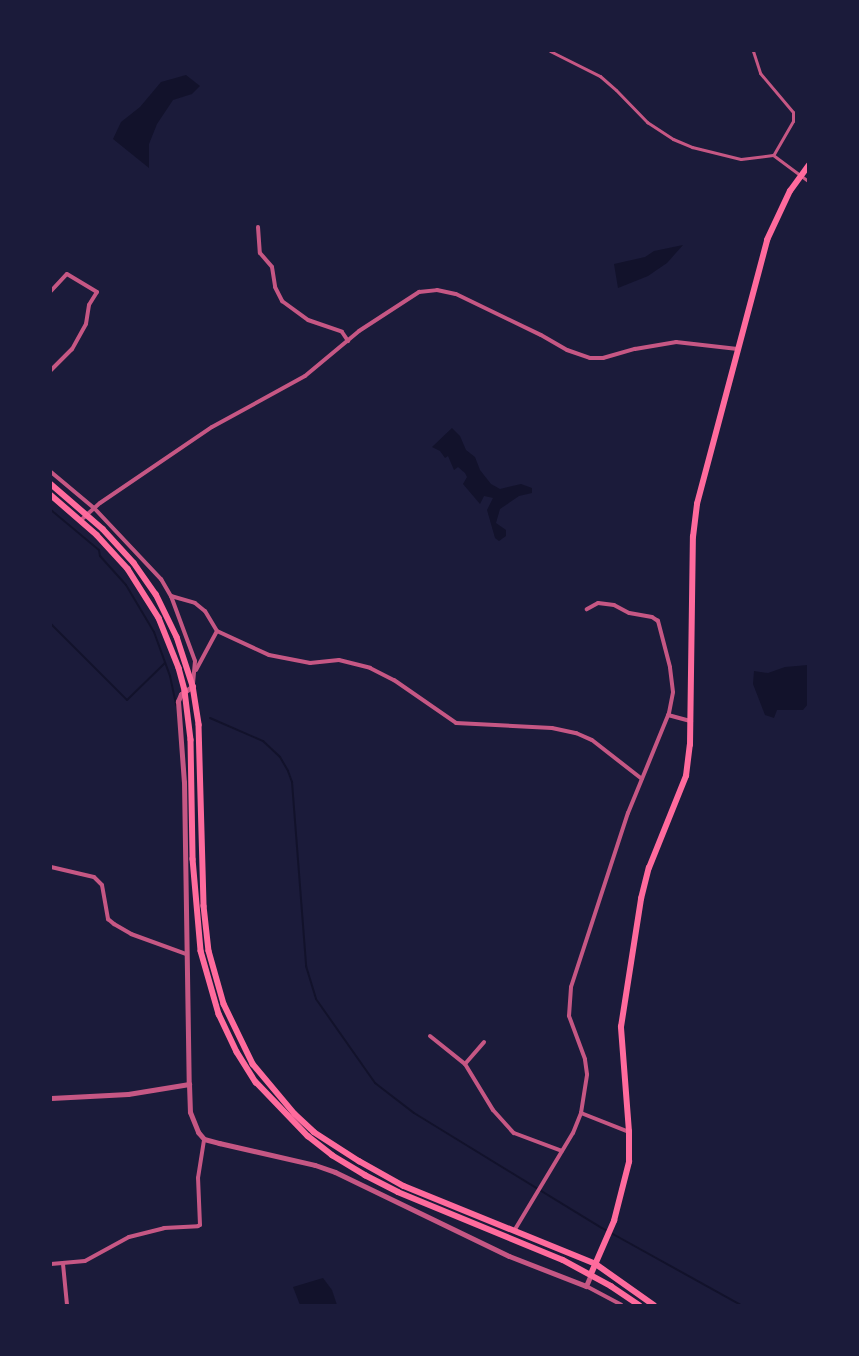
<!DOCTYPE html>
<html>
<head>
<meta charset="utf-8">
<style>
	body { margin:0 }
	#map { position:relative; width:859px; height:1356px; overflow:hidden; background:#1b1b3a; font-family:"Times New Roman",serif }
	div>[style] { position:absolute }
	.water>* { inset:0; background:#12122b }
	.stream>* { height:2px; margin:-1px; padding:0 1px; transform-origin:1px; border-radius:1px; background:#12122b }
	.pedestrian>* { height:3px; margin:-1.5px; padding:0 1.5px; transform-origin:1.5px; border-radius:1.5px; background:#c65784 }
	.minor>* { height:4px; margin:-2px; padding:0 2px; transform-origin:2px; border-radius:2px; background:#c65784 }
	.tertiary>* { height:5px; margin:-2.5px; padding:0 2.5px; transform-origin:2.5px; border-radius:2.5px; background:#c65784 }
	.secondary>* { height:5.5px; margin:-2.75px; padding:0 2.75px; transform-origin:2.75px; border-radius:2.75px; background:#ff6b9d }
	span { translate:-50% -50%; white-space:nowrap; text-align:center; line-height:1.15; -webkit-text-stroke:3px #1b1b3a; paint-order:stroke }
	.frame { position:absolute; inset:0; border:52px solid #1b1b3a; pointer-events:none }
</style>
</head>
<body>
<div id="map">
	<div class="water">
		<i style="clip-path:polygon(186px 75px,200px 86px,192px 94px,173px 100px,157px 124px,149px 144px,149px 168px,113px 139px,121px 122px,140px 107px,161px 82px)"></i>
		<i style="clip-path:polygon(683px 245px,667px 263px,648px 276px,618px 288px,614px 264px,645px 257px,654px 251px)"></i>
		<i style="clip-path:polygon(452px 428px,460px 436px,466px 450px,475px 457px,480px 470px,491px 484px,500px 489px,521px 484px,532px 488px,532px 493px,519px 496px,500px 509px,496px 523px,506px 530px,506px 536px,499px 541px,495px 538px,487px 510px,493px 498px,484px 496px,480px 504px,463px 484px,467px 477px,465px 473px,458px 467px,454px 470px,448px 456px,445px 458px,440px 451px,432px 447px)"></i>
		<i style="clip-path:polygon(808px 665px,808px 704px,803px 710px,777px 710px,774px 718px,765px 715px,753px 684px,754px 671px,768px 673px,785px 667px)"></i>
		<i style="clip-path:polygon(323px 1278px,332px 1290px,337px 1305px,300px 1305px,293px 1287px)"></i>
	</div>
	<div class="stream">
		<i style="left:51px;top:510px;width:62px;rotate:39.8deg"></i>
		<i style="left:99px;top:550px;width:6px;rotate:81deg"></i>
		<i style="left:100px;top:556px;width:39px;rotate:48deg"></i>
		<i style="left:126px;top:585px;width:55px;rotate:59.2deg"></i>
		<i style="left:154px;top:632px;width:47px;rotate:70deg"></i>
		<i style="left:170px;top:676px;width:30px;rotate:78deg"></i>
		<i style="left:51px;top:624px;width:107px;rotate:45deg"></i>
		<i style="left:127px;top:700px;width:53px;rotate:-44.2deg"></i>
		<i style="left:210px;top:718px;width:58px;rotate:23.5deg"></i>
		<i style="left:263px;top:741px;width:23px;rotate:43deg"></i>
		<i style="left:280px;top:757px;width:16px;rotate:60deg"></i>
		<i style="left:288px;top:771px;width:12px;rotate:70deg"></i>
		<i style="left:292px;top:782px;width:185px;rotate:85.6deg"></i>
		<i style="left:306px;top:966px;width:34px;rotate:73deg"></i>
		<i style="left:316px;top:999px;width:103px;rotate:54.9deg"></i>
		<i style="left:375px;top:1083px;width:49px;rotate:37.6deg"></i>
		<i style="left:414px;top:1113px;width:220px;rotate:31.5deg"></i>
		<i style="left:602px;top:1228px;width:159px;rotate:29deg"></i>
	</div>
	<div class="pedestrian">
		<i style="left:550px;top:51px;width:56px;rotate:26.6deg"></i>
		<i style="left:600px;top:76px;width:21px;rotate:41deg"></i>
		<i style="left:616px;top:90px;width:45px;rotate:45.9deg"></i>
		<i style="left:647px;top:122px;width:31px;rotate:33deg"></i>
		<i style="left:673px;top:139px;width:21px;rotate:23deg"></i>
		<i style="left:692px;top:147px;width:50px;rotate:13.8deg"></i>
		<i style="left:741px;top:159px;width:32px;rotate:-7deg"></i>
		<i style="left:773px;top:155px;width:44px;rotate:36.6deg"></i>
		<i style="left:753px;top:51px;width:23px;rotate:72deg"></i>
		<i style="left:760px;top:73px;width:51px;rotate:49.8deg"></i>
		<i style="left:793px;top:112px;width:9px;rotate:90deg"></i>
		<i style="left:793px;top:121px;width:39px;rotate:120deg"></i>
	</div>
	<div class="minor">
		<i style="left:258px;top:227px;width:26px;rotate:86deg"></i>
		<i style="left:260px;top:253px;width:18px;rotate:49deg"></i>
		<i style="left:272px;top:267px;width:20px;rotate:81deg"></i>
		<i style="left:275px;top:287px;width:16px;rotate:63deg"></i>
		<i style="left:282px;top:301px;width:32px;rotate:36deg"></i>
		<i style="left:308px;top:320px;width:36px;rotate:19deg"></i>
		<i style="left:342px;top:332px;width:11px;rotate:56deg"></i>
		<i style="left:51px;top:291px;width:23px;rotate:-47deg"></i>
		<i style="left:67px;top:274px;width:35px;rotate:31deg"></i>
		<i style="left:97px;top:292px;width:15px;rotate:122deg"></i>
		<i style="left:89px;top:305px;width:19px;rotate:99deg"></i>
		<i style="left:86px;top:324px;width:29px;rotate:119deg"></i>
		<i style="left:72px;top:349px;width:30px;rotate:135deg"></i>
		<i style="left:51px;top:472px;width:56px;rotate:39.9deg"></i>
		<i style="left:94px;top:508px;width:98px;rotate:46.7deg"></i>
		<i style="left:161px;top:579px;width:20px;rotate:60deg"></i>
		<i style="left:171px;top:596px;width:69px;rotate:69.7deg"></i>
		<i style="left:195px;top:661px;width:23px;rotate:95deg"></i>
		<i style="left:81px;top:520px;width:25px;rotate:-42deg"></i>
		<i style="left:100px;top:503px;width:135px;rotate:-34.2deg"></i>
		<i style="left:212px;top:427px;width:106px;rotate:-28.7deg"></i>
		<i style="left:305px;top:376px;width:70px;rotate:-39.8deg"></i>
		<i style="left:359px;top:331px;width:72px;rotate:-33deg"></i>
		<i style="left:419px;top:292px;width:18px;rotate:-6deg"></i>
		<i style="left:437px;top:290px;width:19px;rotate:12deg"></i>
		<i style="left:456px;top:294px;width:94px;rotate:25.8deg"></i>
		<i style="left:541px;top:335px;width:30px;rotate:30deg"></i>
		<i style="left:567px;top:350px;width:24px;rotate:19deg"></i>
		<i style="left:590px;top:358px;width:13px"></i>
		<i style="left:603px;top:358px;width:33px;rotate:-16deg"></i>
		<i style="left:635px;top:349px;width:42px;rotate:-9.7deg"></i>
		<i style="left:676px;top:342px;width:62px;rotate:6.4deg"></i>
		<i style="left:171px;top:596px;width:25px;rotate:16deg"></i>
		<i style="left:195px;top:603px;width:13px;rotate:39deg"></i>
		<i style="left:205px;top:611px;width:23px;rotate:59deg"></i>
		<i style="left:196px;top:670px;width:44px;rotate:-61.7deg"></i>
		<i style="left:217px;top:631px;width:57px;rotate:24.8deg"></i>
		<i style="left:269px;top:655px;width:42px;rotate:11deg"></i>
		<i style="left:310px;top:663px;width:29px;rotate:-6deg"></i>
		<i style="left:339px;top:660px;width:32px;rotate:14deg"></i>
		<i style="left:370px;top:668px;width:27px;rotate:27deg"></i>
		<i style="left:394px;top:680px;width:75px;rotate:34.7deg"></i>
		<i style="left:456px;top:723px;width:96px;rotate:3deg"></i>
		<i style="left:552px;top:728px;width:25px;rotate:12deg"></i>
		<i style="left:576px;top:733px;width:17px;rotate:24deg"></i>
		<i style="left:592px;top:740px;width:63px;rotate:38deg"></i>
		<i style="left:668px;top:715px;width:24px;rotate:15deg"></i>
		<i style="left:51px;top:867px;width:44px;rotate:13.1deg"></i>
		<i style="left:94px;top:877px;width:11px;rotate:45deg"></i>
		<i style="left:102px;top:885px;width:35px;rotate:80deg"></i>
		<i style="left:108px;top:919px;width:8px;rotate:40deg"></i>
		<i style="left:114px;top:924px;width:20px;rotate:30deg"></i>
		<i style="left:131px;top:934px;width:59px;rotate:20deg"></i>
		<i style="left:430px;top:1036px;width:45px;rotate:38.7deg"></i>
		<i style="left:465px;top:1064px;width:54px;rotate:58.7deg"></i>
		<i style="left:493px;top:1110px;width:31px;rotate:48deg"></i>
		<i style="left:514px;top:1133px;width:51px;rotate:20.6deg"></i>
		<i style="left:465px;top:1064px;width:29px;rotate:-49deg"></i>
		<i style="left:581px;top:1113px;width:52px;rotate:21.6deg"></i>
		<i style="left:514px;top:1231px;width:114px;rotate:-59deg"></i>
		<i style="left:573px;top:1133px;width:22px;rotate:-68deg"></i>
		<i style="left:581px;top:1113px;width:39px;rotate:-81deg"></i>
		<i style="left:587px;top:1074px;width:15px;rotate:-98deg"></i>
		<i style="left:585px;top:1059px;width:46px;rotate:-110.4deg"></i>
		<i style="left:569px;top:1016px;width:29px;rotate:-86deg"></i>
		<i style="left:571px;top:987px;width:183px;rotate:-71.9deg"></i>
		<i style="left:628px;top:813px;width:108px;rotate:-67.7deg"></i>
		<i style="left:669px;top:713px;width:21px;rotate:-79deg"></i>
		<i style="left:673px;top:692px;width:25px;rotate:-97deg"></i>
		<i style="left:670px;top:667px;width:48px;rotate:-104.6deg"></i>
		<i style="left:658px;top:621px;width:7px;rotate:-146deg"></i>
		<i style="left:652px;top:617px;width:23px;rotate:-170deg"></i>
		<i style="left:629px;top:613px;width:17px;rotate:-152deg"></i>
		<i style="left:614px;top:605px;width:16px;rotate:-173deg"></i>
		<i style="left:598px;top:603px;width:13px;rotate:151deg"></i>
		<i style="left:51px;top:1264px;width:34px;rotate:-5deg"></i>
		<i style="left:85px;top:1261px;width:50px;rotate:-28.6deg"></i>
		<i style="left:129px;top:1237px;width:36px;rotate:-14deg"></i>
		<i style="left:164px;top:1228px;width:34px;rotate:-3deg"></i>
		<i style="left:198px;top:1226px;width:2px;rotate:-27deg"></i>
		<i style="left:200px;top:1225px;width:47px;rotate:-92.4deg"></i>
		<i style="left:198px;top:1178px;width:39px;rotate:-81deg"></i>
		<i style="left:63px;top:1264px;width:41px;rotate:84.4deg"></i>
		<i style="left:586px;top:1286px;width:40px;rotate:28deg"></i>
	</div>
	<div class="tertiary">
		<i style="left:193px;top:686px;width:14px;rotate:146deg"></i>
		<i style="left:181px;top:694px;width:8px;rotate:113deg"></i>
		<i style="left:178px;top:701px;width:81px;rotate:85.8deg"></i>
		<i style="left:184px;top:782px;width:302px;rotate:89.1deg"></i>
		<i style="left:189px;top:1084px;width:28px;rotate:88deg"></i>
		<i style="left:190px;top:1112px;width:22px;rotate:68deg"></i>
		<i style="left:198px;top:1132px;width:9px;rotate:49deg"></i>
		<i style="left:204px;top:1139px;width:16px;rotate:15deg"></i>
		<i style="left:219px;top:1143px;width:98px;rotate:12.9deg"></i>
		<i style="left:315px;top:1165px;width:21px;rotate:19deg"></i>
		<i style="left:335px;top:1172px;width:193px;rotate:25.8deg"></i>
		<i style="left:509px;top:1256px;width:83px;rotate:21.3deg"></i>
		<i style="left:586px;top:1286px;width:13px;rotate:-67deg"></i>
		<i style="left:51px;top:1098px;width:77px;rotate:-3deg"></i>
		<i style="left:128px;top:1094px;width:62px;rotate:-9.3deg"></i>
	</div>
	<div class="secondary">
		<i style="left:51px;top:484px;width:69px;rotate:40.9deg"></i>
		<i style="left:103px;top:529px;width:46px;rotate:47.6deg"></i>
		<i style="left:134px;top:563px;width:38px;rotate:55deg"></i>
		<i style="left:156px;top:594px;width:48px;rotate:64deg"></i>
		<i style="left:177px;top:637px;width:52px;rotate:71.9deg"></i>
		<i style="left:193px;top:686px;width:39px;rotate:81deg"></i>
		<i style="left:199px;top:725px;width:181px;rotate:88.4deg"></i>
		<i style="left:204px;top:906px;width:45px;rotate:83.7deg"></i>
		<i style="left:209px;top:951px;width:55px;rotate:74.2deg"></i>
		<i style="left:224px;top:1004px;width:67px;rotate:64.2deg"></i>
		<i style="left:253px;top:1064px;width:65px;rotate:50deg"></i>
		<i style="left:295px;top:1114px;width:26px;rotate:43deg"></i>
		<i style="left:314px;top:1132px;width:54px;rotate:32.8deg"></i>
		<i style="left:359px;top:1161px;width:51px;rotate:29.1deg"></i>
		<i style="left:404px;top:1186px;width:207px;rotate:22.1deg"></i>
		<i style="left:596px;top:1264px;width:71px;rotate:35.3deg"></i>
		<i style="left:51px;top:495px;width:61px;rotate:41deg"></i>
		<i style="left:97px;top:535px;width:46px;rotate:47.6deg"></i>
		<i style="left:128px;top:569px;width:58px;rotate:57.7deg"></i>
		<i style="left:159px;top:618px;width:54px;rotate:68.2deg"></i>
		<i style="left:179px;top:668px;width:24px;rotate:75deg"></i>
		<i style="left:185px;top:691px;width:49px;rotate:83deg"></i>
		<i style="left:191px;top:740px;width:119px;rotate:89deg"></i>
		<i style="left:193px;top:859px;width:92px;rotate:85deg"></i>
		<i style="left:201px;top:951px;width:66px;rotate:74.1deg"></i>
		<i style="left:219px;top:1014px;width:42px;rotate:64.7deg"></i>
		<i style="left:237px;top:1052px;width:36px;rotate:58deg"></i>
		<i style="left:256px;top:1082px;width:75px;rotate:46.1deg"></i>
		<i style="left:308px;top:1136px;width:31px;rotate:38deg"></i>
		<i style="left:332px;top:1155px;width:39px;rotate:31deg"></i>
		<i style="left:365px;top:1175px;width:37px;rotate:27deg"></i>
		<i style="left:398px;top:1192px;width:178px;rotate:22.4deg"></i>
		<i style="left:563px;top:1260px;width:55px;rotate:28.4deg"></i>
		<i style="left:611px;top:1286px;width:34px;rotate:34deg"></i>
		<i style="left:591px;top:1274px;width:58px;rotate:-66.5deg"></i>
		<i style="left:614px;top:1221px;width:61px;rotate:-75.7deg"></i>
		<i style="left:629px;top:1162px;width:30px;rotate:-90deg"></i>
		<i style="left:629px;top:1132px;width:105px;rotate:-94.4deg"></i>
		<i style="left:621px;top:1027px;width:130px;rotate:-81.1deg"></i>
		<i style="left:641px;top:899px;width:32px;rotate:-76deg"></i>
		<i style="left:649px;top:868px;width:99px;rotate:-68.1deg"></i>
		<i style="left:686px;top:776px;width:31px;rotate:-83deg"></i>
		<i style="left:690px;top:745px;width:208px;rotate:-89.2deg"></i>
		<i style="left:693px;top:537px;width:33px;rotate:-83deg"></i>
		<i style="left:697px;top:504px;width:273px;rotate:-75.1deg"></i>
		<i style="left:767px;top:240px;width:54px;rotate:-64.9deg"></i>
		<i style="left:790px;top:191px;width:31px;rotate:-54deg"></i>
	</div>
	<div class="frame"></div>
</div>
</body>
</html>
